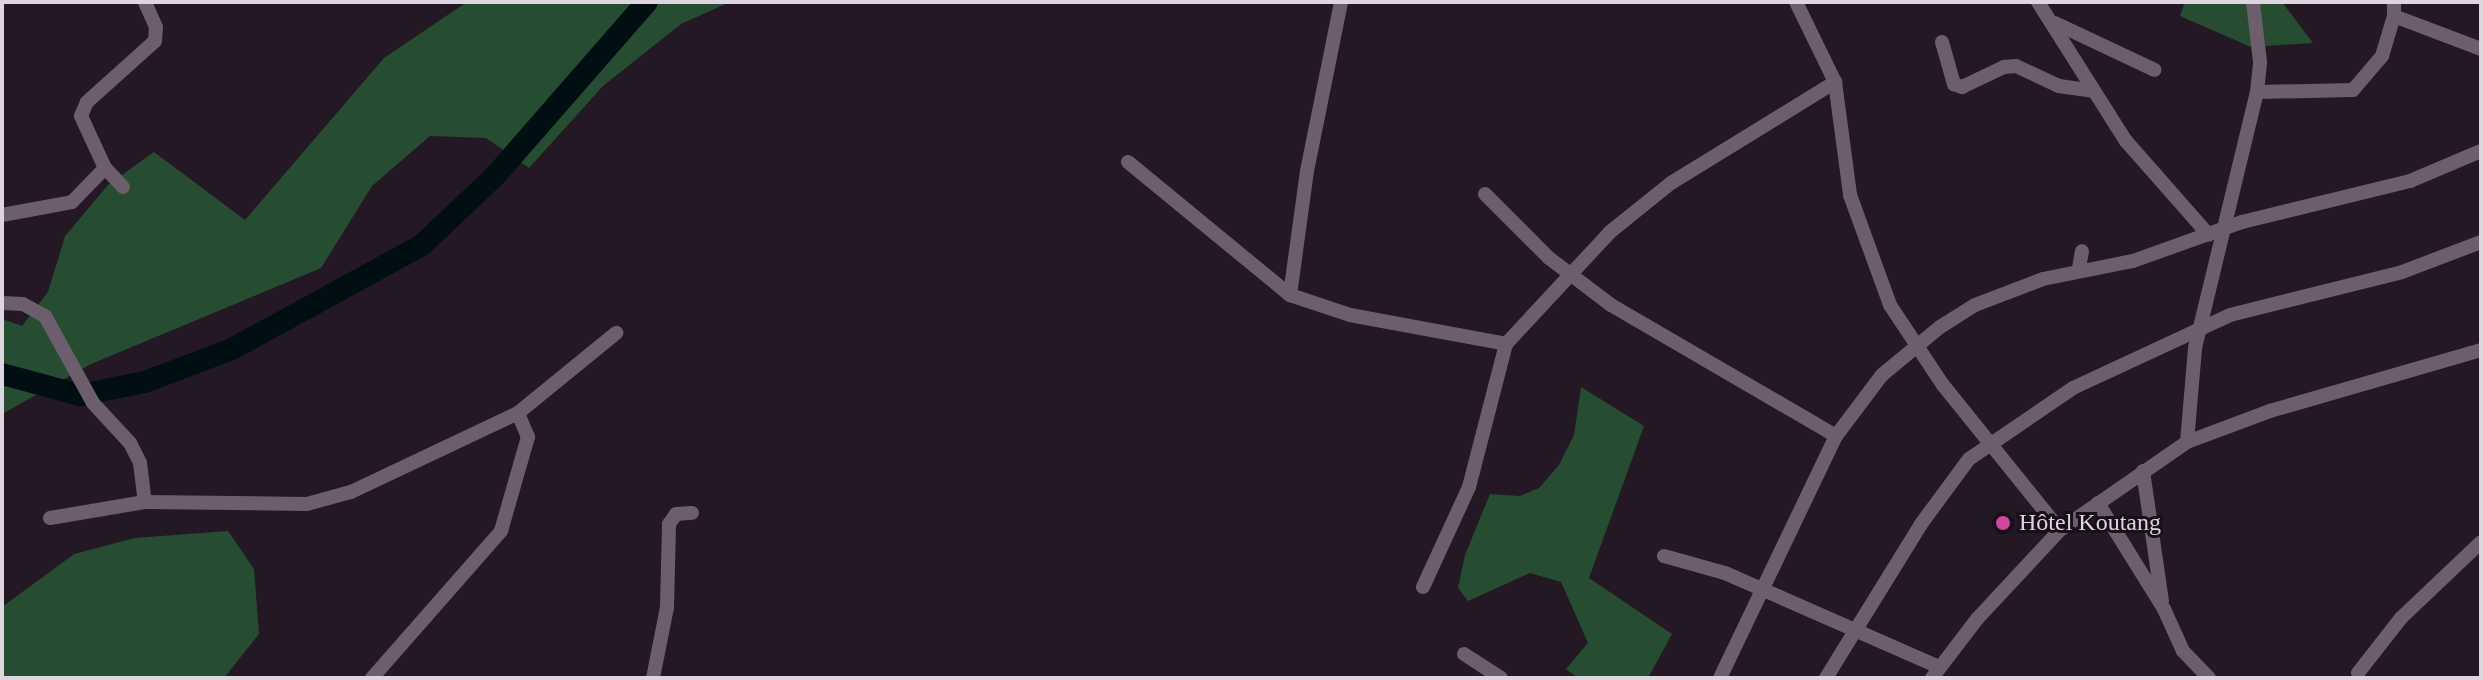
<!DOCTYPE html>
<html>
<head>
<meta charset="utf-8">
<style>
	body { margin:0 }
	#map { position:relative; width:2483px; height:680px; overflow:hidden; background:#241825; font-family:"Times New Roman",serif }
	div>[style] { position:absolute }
	.green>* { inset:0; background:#264c31 }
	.river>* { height:22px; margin:-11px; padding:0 11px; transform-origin:11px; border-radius:11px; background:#010f13 }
	.minor>* { height:14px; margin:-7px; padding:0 7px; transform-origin:7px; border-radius:7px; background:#6d5e6d }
	.dots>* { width:22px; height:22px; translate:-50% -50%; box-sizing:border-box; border:4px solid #1b0f1b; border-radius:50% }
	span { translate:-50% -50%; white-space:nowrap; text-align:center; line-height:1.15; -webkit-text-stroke:6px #1b0f1b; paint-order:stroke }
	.poi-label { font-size:24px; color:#ded6df }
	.left { translate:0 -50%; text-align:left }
	.frame { position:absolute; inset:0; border:4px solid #ded6df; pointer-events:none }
</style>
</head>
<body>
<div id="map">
	<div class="green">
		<i style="clip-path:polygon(467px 2px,730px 2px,681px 24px,603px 86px,529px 168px,486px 138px,430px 136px,372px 186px,321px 268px,91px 364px,2px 414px,2px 319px,22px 326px,48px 292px,65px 236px,108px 185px,154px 152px,245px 220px,384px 58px)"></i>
		<i style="clip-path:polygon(2185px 2px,2282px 2px,2313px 43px,2251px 47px,2180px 16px)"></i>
		<i style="clip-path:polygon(1581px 387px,1644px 426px,1589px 578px,1672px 634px,1648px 678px,1578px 678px,1566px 669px,1588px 643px,1561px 582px,1530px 573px,1468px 601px,1458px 588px,1465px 555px,1490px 494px,1520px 496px,1539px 488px,1559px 465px,1574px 435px)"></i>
		<i style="clip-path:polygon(228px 531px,254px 569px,259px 634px,224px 678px,2px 678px,2px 607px,74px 554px,135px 538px)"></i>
	</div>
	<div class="river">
		<i style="left:2px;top:374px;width:81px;rotate:15.1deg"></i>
		<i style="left:80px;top:395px;width:66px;rotate:-11.3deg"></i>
		<i style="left:145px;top:382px;width:93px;rotate:-20.8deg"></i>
		<i style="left:232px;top:349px;width:217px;rotate:-28.7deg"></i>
		<i style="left:422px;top:245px;width:100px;rotate:-43.4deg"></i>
		<i style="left:495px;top:176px;width:231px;rotate:-48.9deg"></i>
	</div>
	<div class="minor">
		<i style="left:1796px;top:2px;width:89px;rotate:64deg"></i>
		<i style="left:1835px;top:82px;width:114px;rotate:82.4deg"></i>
		<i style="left:1850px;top:195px;width:117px;rotate:70deg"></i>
		<i style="left:1890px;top:305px;width:96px;rotate:56.5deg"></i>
		<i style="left:1943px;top:385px;width:186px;rotate:51.1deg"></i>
		<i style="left:2038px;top:2px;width:165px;rotate:57.7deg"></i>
		<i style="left:2126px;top:141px;width:125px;rotate:48.6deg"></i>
		<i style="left:2394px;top:2px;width:14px;rotate:90deg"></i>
		<i style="left:2394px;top:16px;width:93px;rotate:20.8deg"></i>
		<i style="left:2055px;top:23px;width:110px;rotate:25.2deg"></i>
		<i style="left:1942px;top:42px;width:44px;rotate:74.1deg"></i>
		<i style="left:1954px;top:84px;width:9px;rotate:21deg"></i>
		<i style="left:1962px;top:87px;width:47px;rotate:-25.5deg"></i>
		<i style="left:2004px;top:67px;width:12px;rotate:-5deg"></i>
		<i style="left:2016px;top:66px;width:47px;rotate:24.9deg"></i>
		<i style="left:2059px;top:86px;width:34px;rotate:8deg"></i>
		<i style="left:2257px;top:92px;width:96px;rotate:-1.2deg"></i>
		<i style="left:2353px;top:90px;width:45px;rotate:-49.5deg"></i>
		<i style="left:2382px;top:56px;width:42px;rotate:-73.3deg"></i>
		<i style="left:1128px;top:162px;width:210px;rotate:39.4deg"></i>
		<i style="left:1290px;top:295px;width:63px;rotate:18.4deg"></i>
		<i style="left:1350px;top:315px;width:159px;rotate:10.5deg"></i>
		<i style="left:1506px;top:344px;width:153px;rotate:-47.1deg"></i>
		<i style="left:1610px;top:232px;width:78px;rotate:-38.8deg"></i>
		<i style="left:1671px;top:183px;width:193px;rotate:-31.6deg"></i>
		<i style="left:123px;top:187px;width:26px;rotate:-133deg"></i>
		<i style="left:105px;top:168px;width:57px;rotate:-114.8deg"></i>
		<i style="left:81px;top:116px;width:15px;rotate:-67deg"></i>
		<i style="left:87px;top:102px;width:91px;rotate:-41.9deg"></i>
		<i style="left:155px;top:41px;width:14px;rotate:-86deg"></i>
		<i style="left:156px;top:27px;width:27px;rotate:-114deg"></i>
		<i style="left:1485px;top:194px;width:91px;rotate:45deg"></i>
		<i style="left:1549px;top:258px;width:78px;rotate:37.2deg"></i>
		<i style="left:1611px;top:305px;width:260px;rotate:30.2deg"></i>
		<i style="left:2px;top:215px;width:71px;rotate:-10.5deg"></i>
		<i style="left:72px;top:202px;width:47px;rotate:-45.9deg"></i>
		<i style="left:2079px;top:268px;width:17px;rotate:-80deg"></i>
		<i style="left:1290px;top:295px;width:125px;rotate:-82.2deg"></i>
		<i style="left:1307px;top:171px;width:172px;rotate:-78.6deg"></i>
		<i style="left:2px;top:303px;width:21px;rotate:3deg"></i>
		<i style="left:23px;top:304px;width:25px;rotate:29deg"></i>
		<i style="left:45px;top:316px;width:99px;rotate:61.1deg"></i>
		<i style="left:93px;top:403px;width:54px;rotate:47.2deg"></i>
		<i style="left:130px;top:443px;width:22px;rotate:63deg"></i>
		<i style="left:140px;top:463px;width:39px;rotate:83deg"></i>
		<i style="left:2187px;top:442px;width:94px;rotate:-85.1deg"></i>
		<i style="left:2195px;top:348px;width:263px;rotate:-76.4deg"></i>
		<i style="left:2257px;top:92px;width:30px;rotate:-84deg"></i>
		<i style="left:2260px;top:62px;width:60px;rotate:-96.7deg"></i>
		<i style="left:2143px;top:471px;width:131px;rotate:81.7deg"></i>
		<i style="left:2098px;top:503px;width:125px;rotate:58.1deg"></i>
		<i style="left:2164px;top:609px;width:46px;rotate:65.7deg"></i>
		<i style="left:2183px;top:651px;width:37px;rotate:46deg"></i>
		<i style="left:50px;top:518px;width:96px;rotate:-9.6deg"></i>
		<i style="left:145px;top:502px;width:162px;rotate:0.7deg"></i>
		<i style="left:307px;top:504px;width:46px;rotate:-15.3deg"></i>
		<i style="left:351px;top:492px;width:185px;rotate:-25.3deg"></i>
		<i style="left:518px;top:413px;width:127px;rotate:-39.2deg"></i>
		<i style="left:1664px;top:556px;width:63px;rotate:15.6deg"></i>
		<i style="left:1725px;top:573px;width:234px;rotate:23.7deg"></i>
		<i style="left:1423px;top:587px;width:110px;rotate:-65.3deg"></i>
		<i style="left:1469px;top:487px;width:148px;rotate:-75.5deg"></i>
		<i style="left:1464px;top:654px;width:44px;rotate:33deg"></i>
		<i style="left:2358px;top:673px;width:70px;rotate:-52deg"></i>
		<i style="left:2401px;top:618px;width:110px;rotate:-43.5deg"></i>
		<i style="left:372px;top:678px;width:196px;rotate:-48.7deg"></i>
		<i style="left:501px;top:531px;width:98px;rotate:-74deg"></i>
		<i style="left:528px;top:437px;width:26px;rotate:-113deg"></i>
		<i style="left:653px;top:678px;width:72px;rotate:-78.8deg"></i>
		<i style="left:667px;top:607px;width:83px;rotate:-88.6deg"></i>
		<i style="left:669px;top:524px;width:12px;rotate:-55deg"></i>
		<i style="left:676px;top:514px;width:16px;rotate:-4deg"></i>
		<i style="left:1720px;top:678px;width:268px;rotate:-64.4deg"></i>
		<i style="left:1836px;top:436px;width:76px;rotate:-53deg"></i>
		<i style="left:1882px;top:375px;width:75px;rotate:-39.6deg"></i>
		<i style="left:1940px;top:327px;width:41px;rotate:-32.2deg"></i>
		<i style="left:1975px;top:305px;width:73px;rotate:-20.9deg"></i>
		<i style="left:2043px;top:279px;width:92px;rotate:-11.3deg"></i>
		<i style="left:2133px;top:261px;width:116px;rotate:-19.7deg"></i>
		<i style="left:2242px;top:222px;width:173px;rotate:-13.7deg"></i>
		<i style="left:2410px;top:181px;width:77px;rotate:-22.9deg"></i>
		<i style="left:1826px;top:678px;width:181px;rotate:-58.3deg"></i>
		<i style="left:1921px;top:524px;width:81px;rotate:-53.6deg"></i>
		<i style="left:1969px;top:459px;width:126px;rotate:-34.3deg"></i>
		<i style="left:2073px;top:388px;width:173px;rotate:-24.9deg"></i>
		<i style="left:2230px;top:315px;width:177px;rotate:-14deg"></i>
		<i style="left:2402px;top:272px;width:85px;rotate:-20.8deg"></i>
		<i style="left:1932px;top:678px;width:74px;rotate:-52.7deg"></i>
		<i style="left:1977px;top:619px;width:122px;rotate:-47deg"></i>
		<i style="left:2060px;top:530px;width:155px;rotate:-34.7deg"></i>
		<i style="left:2187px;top:442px;width:89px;rotate:-20.5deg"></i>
		<i style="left:2270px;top:411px;width:220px;rotate:-16.1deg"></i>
	</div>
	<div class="dots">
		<i style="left:2003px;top:523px;background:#d1479c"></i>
	</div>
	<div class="poi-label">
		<span class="left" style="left:2019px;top:523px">Hôtel Koutang</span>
	</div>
	<div class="frame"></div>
</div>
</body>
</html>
